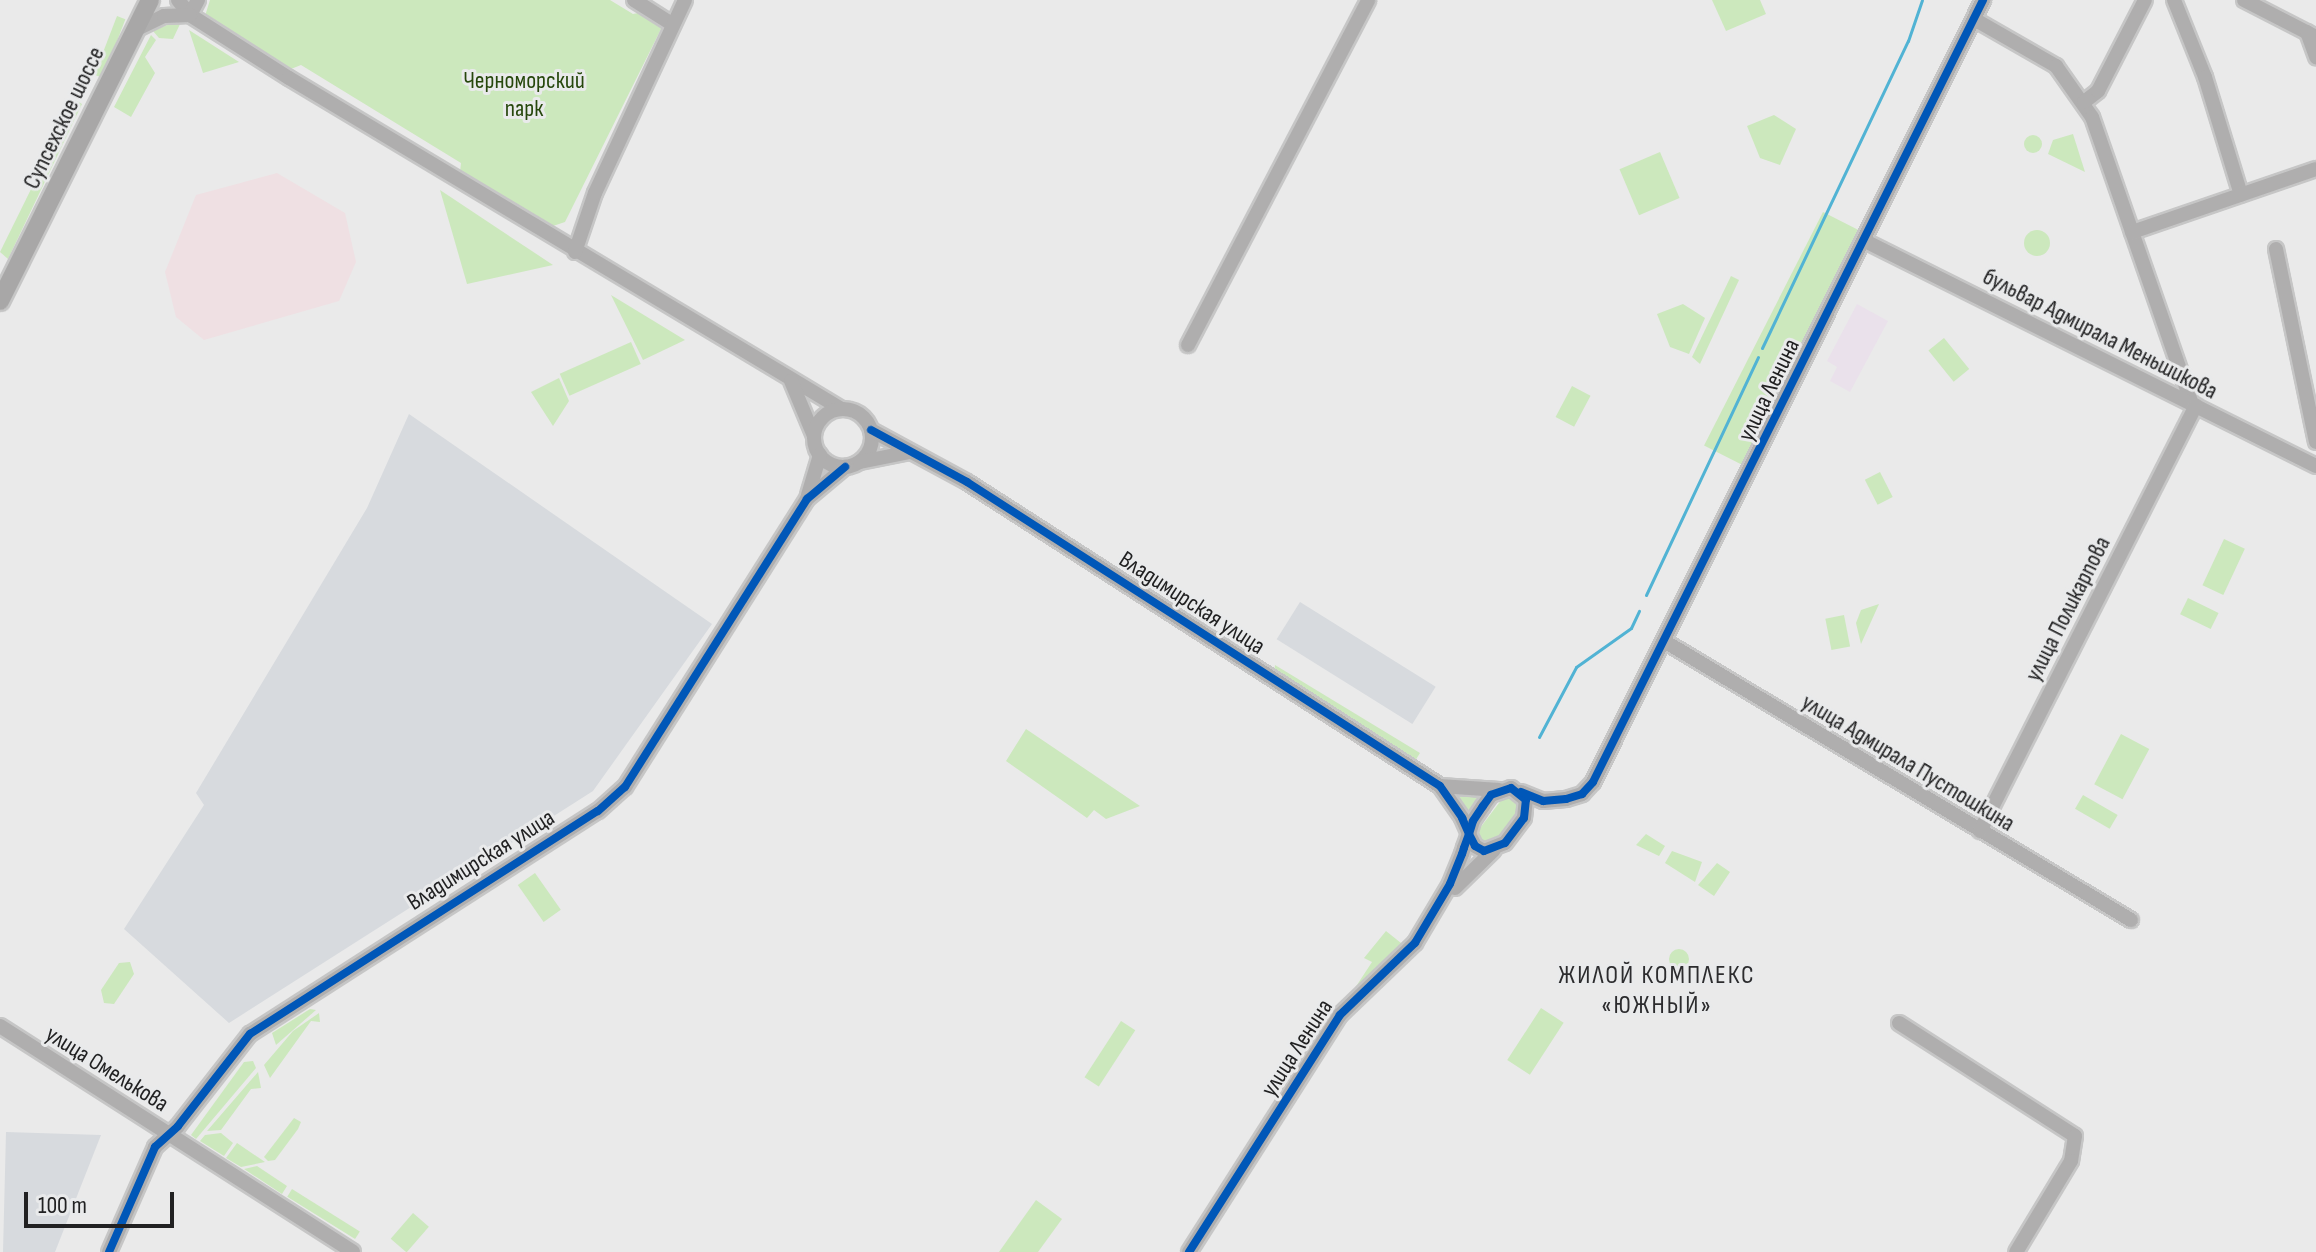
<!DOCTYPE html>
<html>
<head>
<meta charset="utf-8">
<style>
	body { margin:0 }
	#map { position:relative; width:2316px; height:1252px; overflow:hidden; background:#eaeaea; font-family:"Sofia Sans Condensed",sans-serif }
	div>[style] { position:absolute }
	.commercial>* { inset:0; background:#eae1eb }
	.built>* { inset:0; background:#d7dade; transform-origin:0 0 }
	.education>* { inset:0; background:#efe0e3 }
	.green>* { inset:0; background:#cce8bd; transform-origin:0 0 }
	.round { border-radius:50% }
	.stream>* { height:3px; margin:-1.5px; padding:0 1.5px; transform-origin:1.5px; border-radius:1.5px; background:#51b3d4 }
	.roads { filter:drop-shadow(2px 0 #c6c6c6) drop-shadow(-2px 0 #c6c6c6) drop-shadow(0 2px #c6c6c6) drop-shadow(0 -2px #c6c6c6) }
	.minor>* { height:14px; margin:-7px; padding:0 7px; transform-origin:7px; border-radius:7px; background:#afaeae }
	.minor>.ring { margin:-7px; padding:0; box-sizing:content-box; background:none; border:14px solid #afaeae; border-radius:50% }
	.major>* { height:18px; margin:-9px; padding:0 9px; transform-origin:9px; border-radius:9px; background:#a8a7a7 }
	.cycleway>* { height:8px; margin:-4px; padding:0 4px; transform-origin:4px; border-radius:4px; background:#0057b8 }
	span { translate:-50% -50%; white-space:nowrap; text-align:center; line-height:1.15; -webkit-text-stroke:6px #e9eaeb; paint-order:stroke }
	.park-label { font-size:24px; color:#26470c }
	.street-label { font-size:24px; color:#212122 }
	.neighbourhood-label { font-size:26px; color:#2c2c2e; letter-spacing:2px }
	.scale { position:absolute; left:24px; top:1192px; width:150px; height:36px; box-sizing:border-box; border:4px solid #212122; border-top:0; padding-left:10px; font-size:24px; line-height:28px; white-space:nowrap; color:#212122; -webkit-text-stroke:6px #e9eaeb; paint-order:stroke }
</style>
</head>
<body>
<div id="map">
	<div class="commercial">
		<i style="clip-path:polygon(1857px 304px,1888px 321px,1850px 392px,1830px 381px,1837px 367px,1827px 361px)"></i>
	</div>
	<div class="built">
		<i style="clip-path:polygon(409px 414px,712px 624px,593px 791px,229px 1023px,124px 929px,204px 805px,196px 793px,367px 508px)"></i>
		<i style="left:1300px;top:602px;width:160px;height:44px;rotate:32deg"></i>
		<i style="clip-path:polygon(6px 1132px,101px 1135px,55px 1252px,3px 1252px)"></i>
	</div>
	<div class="education">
		<i style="clip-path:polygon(277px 173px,345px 213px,356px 262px,339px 301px,204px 340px,176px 317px,165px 272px,196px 195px)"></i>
	</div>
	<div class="green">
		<i style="clip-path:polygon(210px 0,610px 0,633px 14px,643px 12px,657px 19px,661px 29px,565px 222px,553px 226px,460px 172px,461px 163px,301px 65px,291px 69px,205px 16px)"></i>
		<i style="clip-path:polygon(1712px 0,1760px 0,1766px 14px,1726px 31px)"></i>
		<i style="left:117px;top:16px;width:9px;height:63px;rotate:21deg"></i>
		<i style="clip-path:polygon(172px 23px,180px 24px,173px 39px,159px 38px,153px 31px)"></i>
		<i style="clip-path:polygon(189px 30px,239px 62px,203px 73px)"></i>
		<i style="clip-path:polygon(151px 35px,156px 40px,145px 57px,155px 73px,131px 117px,114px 107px)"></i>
		<i style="clip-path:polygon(75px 100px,82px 104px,8px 259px,0 252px)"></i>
		<i style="clip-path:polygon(1774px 115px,1796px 129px,1780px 165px,1760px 158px,1747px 126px)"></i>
		<i style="clip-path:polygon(2073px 134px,2085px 172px,2048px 154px,2053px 140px)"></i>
		<i class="round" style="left:2024px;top:135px;width:18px;height:18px"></i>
		<i style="left:1660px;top:152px;width:50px;height:44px;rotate:67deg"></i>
		<i style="clip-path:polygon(440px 190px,553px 265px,467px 284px)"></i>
		<i style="left:1823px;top:212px;width:42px;height:262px;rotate:27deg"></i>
		<i class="round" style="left:2024px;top:230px;width:26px;height:26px"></i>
		<i style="clip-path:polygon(1731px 276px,1739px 280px,1700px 364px,1692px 357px)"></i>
		<i style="clip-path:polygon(611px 295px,685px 340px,643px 360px)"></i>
		<i style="clip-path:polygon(1683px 304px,1705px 318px,1689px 354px,1670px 347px,1657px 314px)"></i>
		<i style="left:1944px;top:338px;width:40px;height:20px;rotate:51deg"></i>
		<i style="left:631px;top:342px;width:24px;height:78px;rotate:66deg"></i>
		<i style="clip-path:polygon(559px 378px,569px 401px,553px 426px,531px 392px)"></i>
		<i style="left:1572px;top:386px;width:21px;height:35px;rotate:28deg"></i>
		<i style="left:1880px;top:472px;width:28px;height:17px;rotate:63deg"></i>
		<i style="left:2224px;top:539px;width:23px;height:51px;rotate:25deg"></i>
		<i style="left:2188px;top:598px;width:34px;height:18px;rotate:26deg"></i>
		<i style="clip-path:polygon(1879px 604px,1861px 644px,1856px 623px,1861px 610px)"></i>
		<i style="left:1844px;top:615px;width:32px;height:19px;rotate:79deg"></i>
		<i style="clip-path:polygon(1275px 665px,1420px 753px,1415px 761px,1274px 673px)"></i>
		<i style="clip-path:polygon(1026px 729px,1140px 806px,1106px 819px,1094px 810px,1087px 818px,1006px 761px)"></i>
		<i style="left:2121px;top:734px;width:32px;height:57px;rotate:28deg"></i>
		<i style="clip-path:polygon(1458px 793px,1488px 793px,1468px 821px)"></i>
		<i style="clip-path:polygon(1505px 795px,1518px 797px,1522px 811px,1498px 843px,1483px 846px,1477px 832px)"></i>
		<i style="left:2083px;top:795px;width:40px;height:16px;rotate:30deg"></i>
		<i style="clip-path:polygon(1646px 834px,1665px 846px,1659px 856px,1636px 845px)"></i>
		<i style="clip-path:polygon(1672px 851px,1702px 862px,1695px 882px,1665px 863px)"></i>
		<i style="clip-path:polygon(1717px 863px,1730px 872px,1714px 896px,1698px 885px)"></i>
		<i style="left:535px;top:873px;width:45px;height:21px;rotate:55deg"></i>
		<i style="clip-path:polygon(1386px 931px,1406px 947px,1301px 1065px,1312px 1039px,1319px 1043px,1372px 962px,1364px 958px)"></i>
		<i class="round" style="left:1669px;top:949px;width:20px;height:20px"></i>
		<i style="clip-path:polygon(130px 962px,134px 974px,114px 1004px,104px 1003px,101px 990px,119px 963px)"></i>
		<i style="left:1541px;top:1008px;width:27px;height:62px;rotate:33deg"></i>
		<i style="clip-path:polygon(310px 1009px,316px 1010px,276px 1045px,272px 1033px)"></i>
		<i style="clip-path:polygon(319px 1013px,320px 1022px,311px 1021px,270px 1078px,264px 1065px,293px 1031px)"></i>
		<i style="left:1121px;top:1021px;width:17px;height:67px;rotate:33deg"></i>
		<i style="clip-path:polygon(253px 1061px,256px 1068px,196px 1139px,191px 1135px,244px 1062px)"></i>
		<i style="clip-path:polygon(258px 1072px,261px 1088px,251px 1089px,221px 1130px,207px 1131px)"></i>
		<i style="clip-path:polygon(294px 1118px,301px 1122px,298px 1129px,275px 1160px,268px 1161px,264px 1157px)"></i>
		<i style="clip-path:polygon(221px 1133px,233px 1143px,224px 1156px,200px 1141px,205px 1135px)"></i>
		<i style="clip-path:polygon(237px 1143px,265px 1162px,241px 1167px,226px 1158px)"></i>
		<i style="clip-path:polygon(257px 1166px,287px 1186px,282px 1194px,244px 1169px)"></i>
		<i style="left:292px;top:1189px;width:80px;height:9px;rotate:32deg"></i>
		<i style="clip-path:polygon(1036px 1200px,1062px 1219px,1038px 1252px,999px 1252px)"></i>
		<i style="left:413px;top:1213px;width:21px;height:34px;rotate:41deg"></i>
	</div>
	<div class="stream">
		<i style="left:1762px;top:348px;width:340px;rotate:-64.6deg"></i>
		<i style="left:1908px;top:41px;width:43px;rotate:-71.1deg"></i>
		<i style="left:1646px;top:595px;width:263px;rotate:-64.8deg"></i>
		<i style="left:1539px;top:737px;width:79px;rotate:-62.1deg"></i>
		<i style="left:1576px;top:667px;width:67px;rotate:-35.3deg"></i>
		<i style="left:1631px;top:628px;width:19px;rotate:-65deg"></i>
	</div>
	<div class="roads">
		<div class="minor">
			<i style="left:178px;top:0;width:19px;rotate:51deg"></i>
			<i style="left:190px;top:15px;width:117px;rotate:32.5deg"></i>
			<i style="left:289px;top:78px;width:642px;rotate:30.92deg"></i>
			<i style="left:634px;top:0;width:45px;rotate:32.3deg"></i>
			<i style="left:2174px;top:0;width:83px;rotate:68.1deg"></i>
			<i style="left:2205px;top:77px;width:123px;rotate:73deg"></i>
			<i style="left:2244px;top:0;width:81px;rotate:27.2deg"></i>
			<i style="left:190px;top:15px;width:17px;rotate:-62deg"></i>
			<i style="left:1974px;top:19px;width:95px;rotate:29.8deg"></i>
			<i style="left:2056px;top:66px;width:62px;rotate:54.8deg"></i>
			<i style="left:2092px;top:117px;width:304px;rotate:70.8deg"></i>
			<i style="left:135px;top:30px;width:32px;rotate:-26deg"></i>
			<i style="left:164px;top:16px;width:26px;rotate:-2deg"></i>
			<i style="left:2307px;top:32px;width:27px;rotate:70deg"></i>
			<i style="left:2084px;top:102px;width:18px;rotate:-38deg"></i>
			<i style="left:2098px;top:91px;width:102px;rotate:-62.7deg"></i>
			<i style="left:2132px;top:232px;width:194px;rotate:-18.9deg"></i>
			<i style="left:1865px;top:241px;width:504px;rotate:26.51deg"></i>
			<i style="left:2276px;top:249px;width:197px;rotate:78.3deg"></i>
			<i style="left:575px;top:252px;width:62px;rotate:-71.3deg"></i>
			<i style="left:595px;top:193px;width:213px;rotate:-65deg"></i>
			<i style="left:1188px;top:345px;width:389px;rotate:-62.4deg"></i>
			<i style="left:791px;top:381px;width:60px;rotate:67.3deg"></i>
			<i class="ring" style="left:814px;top:409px;width:44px;height:44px"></i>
			<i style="left:871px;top:430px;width:109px;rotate:28.4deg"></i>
			<i style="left:967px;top:482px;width:562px;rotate:32.73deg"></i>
			<i style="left:1440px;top:786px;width:39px;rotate:55deg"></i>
			<i style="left:1462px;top:818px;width:17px;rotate:66deg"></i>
			<i style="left:1469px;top:834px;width:13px;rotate:63deg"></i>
			<i style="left:1475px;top:846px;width:10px;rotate:29deg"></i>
			<i style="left:1484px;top:851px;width:22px;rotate:-21deg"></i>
			<i style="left:1505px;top:843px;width:31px;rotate:-53deg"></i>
			<i style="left:1524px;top:818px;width:18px;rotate:-84deg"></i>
			<i style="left:1526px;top:800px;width:19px;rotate:-141deg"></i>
			<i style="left:1511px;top:788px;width:21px;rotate:161deg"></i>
			<i style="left:1491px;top:795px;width:14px;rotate:126deg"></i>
			<i style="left:1483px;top:806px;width:18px;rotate:124deg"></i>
			<i style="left:1473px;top:821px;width:14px;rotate:107deg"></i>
			<i style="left:1469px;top:834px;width:15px;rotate:110deg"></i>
			<i style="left:1464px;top:848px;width:6px;rotate:108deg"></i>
			<i style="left:1462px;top:854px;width:32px;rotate:112deg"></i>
			<i style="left:1450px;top:884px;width:69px;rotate:120.7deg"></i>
			<i style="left:1415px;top:943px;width:104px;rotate:136.2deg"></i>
			<i style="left:1340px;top:1015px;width:281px;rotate:122.5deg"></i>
			<i style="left:860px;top:462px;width:51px;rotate:-11.3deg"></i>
			<i style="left:808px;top:495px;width:42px;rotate:-73.3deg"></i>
			<i style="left:1664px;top:641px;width:544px;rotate:30.86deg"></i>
			<i style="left:1440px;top:786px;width:59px;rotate:3.9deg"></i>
			<i style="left:1521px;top:792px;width:24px;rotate:22deg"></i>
			<i style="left:1543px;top:801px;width:23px;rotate:-5deg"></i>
			<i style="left:1566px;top:799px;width:17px;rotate:-17deg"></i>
			<i style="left:1582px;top:794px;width:16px;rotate:-47deg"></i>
			<i style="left:1593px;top:782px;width:874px;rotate:-63.49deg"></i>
			<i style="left:1980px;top:831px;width:477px;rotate:-63.1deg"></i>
			<i style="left:1455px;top:888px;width:54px;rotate:-44.3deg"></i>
			<i style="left:1899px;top:1023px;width:209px;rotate:32.7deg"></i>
			<i style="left:2075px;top:1136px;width:25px;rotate:99deg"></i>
			<i style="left:2071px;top:1161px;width:106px;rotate:121.1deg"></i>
			<i style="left:0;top:1026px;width:419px;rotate:32.6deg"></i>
			<i style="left:109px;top:1252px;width:115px;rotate:-66.3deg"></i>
			<i style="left:155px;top:1147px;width:31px;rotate:-42deg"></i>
			<i style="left:178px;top:1126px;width:117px;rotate:-52deg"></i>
			<i style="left:250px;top:1034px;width:413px;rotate:-32.7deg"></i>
			<i style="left:598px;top:811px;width:36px;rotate:-42deg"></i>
			<i style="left:625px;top:787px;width:341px;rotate:-57.7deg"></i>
			<i style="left:807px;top:499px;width:50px;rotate:-40.1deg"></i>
		</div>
		<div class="major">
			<i style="left:0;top:301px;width:336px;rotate:-63.5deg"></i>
		</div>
	</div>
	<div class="cycleway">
		<i style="left:871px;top:430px;width:109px;rotate:28.4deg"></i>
		<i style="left:967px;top:482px;width:562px;rotate:32.73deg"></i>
		<i style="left:1440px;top:786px;width:39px;rotate:55deg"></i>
		<i style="left:1462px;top:818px;width:17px;rotate:66deg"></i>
		<i style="left:1469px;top:834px;width:13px;rotate:63deg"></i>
		<i style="left:1475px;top:846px;width:10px;rotate:29deg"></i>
		<i style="left:1484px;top:851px;width:22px;rotate:-21deg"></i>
		<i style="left:1505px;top:843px;width:31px;rotate:-53deg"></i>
		<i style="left:1524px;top:818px;width:18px;rotate:-84deg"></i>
		<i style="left:1526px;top:800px;width:19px;rotate:-141deg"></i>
		<i style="left:1511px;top:788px;width:21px;rotate:161deg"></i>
		<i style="left:1491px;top:795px;width:14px;rotate:126deg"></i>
		<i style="left:1483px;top:806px;width:18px;rotate:124deg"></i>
		<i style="left:1473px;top:821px;width:14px;rotate:107deg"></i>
		<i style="left:1469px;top:834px;width:15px;rotate:110deg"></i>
		<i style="left:1464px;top:848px;width:6px;rotate:108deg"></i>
		<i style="left:1462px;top:854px;width:32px;rotate:112deg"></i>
		<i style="left:1450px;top:884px;width:69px;rotate:120.7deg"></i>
		<i style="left:1415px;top:943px;width:104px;rotate:136.2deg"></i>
		<i style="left:1340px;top:1015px;width:281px;rotate:122.5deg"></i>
		<i style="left:1521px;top:792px;width:24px;rotate:22deg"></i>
		<i style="left:1543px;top:801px;width:23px;rotate:-5deg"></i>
		<i style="left:1566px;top:799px;width:17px;rotate:-17deg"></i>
		<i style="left:1582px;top:794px;width:16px;rotate:-47deg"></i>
		<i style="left:1593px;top:782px;width:874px;rotate:-63.49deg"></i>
		<i style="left:109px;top:1252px;width:115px;rotate:-66.3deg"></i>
		<i style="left:155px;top:1147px;width:31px;rotate:-42deg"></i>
		<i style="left:178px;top:1126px;width:117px;rotate:-52deg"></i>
		<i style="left:250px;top:1034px;width:413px;rotate:-32.7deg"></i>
		<i style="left:598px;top:811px;width:36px;rotate:-42deg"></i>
		<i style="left:625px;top:787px;width:341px;rotate:-57.7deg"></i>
		<i style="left:807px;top:499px;width:50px;rotate:-40.1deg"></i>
	</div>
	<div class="park-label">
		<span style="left:524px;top:95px">Черноморский<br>парк</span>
	</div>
	<div class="street-label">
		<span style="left:64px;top:118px;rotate:-64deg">Супсехское шоссе</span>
		<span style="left:2100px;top:334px;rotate:27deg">бульвар Адмирала Меньшикова</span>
		<span style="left:1769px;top:390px;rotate:-64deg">улица Ленина</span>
		<span style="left:1192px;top:603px;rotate:33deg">Владимирская улица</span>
		<span style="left:2068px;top:609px;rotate:-63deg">улица Поликарпова</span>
		<span style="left:1908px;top:763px;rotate:31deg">улица Адмирала Пустошкина</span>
		<span style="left:481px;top:860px;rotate:-32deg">Владимирская улица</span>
		<span style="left:1297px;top:1048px;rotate:-57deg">улица Ленина</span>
		<span style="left:107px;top:1069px;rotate:32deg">улица Омелькова</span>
	</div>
	<div class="neighbourhood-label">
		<span style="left:1657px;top:991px">ЖИЛОЙ КОМПЛЕКС<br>«ЮЖНЫЙ»</span>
	</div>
	<div class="scale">100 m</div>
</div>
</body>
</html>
